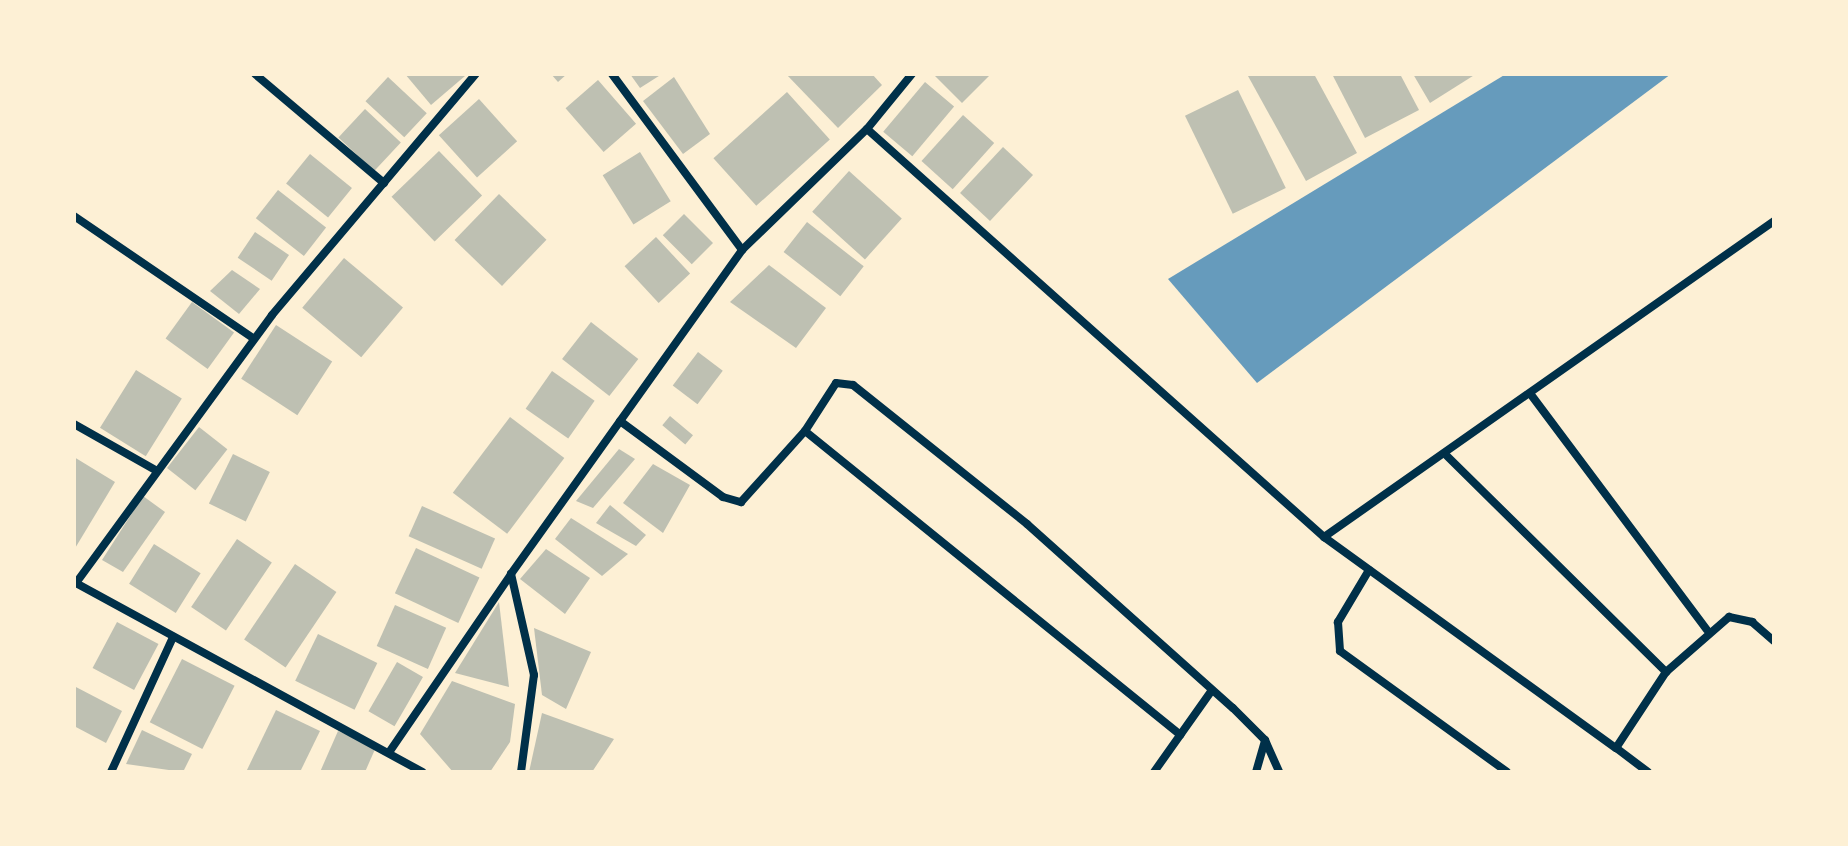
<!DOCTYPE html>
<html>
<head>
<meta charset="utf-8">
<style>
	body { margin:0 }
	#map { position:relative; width:1848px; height:846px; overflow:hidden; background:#fdf0d5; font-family:Raleway,sans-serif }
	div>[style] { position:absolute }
	.water>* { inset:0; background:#669bbc }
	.building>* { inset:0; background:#bec0b2; transform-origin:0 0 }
	.minor>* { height:8px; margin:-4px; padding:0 4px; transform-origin:4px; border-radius:4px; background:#003049 }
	span { translate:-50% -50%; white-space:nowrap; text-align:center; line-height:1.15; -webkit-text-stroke:8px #fdf0d5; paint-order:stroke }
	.frame { position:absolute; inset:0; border:76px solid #fdf0d5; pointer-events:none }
</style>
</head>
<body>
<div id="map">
	<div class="water">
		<i style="clip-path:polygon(1506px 74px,1671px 74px,1257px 383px,1168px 279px)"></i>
	</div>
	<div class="building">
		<i style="clip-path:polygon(405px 74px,463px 74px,465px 76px,431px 105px)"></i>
		<i style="clip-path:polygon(551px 74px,567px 74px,558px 82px)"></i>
		<i style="clip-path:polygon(630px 74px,662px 74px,640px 88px)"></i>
		<i style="clip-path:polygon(786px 74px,872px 74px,882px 85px,838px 128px)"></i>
		<i style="clip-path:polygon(933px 74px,991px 74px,962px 103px)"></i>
		<i style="clip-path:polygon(1314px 74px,1357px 153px,1306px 181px,1248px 76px)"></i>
		<i style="clip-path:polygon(1332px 74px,1400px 74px,1419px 110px,1365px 138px)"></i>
		<i style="clip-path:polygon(1413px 74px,1476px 74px,1430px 103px)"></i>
		<i style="left:388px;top:77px;width:53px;height:33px;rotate:43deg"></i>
		<i style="clip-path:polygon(674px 77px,710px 134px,683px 154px,643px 101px)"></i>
		<i style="left:598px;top:80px;width:58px;height:43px;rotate:49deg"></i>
		<i style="left:925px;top:82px;width:38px;height:65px;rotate:40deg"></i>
		<i style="left:1238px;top:90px;width:109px;height:59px;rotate:64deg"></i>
		<i style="left:787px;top:92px;width:64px;height:99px;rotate:48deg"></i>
		<i style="left:479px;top:99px;width:57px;height:54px;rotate:48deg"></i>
		<i style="left:365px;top:109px;width:49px;height:39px;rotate:43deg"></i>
		<i style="left:963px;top:115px;width:42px;height:62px;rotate:42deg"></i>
		<i style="left:1003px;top:147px;width:41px;height:63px;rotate:43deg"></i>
		<i style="left:439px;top:151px;width:62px;height:66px;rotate:46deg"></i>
		<i style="left:640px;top:152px;width:58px;height:44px;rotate:58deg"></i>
		<i style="left:310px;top:154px;width:54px;height:38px;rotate:39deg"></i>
		<i style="left:849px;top:171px;width:71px;height:55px;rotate:42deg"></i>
		<i style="left:278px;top:190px;width:61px;height:36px;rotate:38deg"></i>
		<i style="left:499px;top:194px;width:66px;height:64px;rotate:44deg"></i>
		<i style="left:684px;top:214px;width:41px;height:30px;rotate:45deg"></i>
		<i style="left:807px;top:222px;width:72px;height:38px;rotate:38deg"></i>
		<i style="left:255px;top:232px;width:41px;height:31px;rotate:34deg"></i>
		<i style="left:656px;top:237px;width:50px;height:43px;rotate:47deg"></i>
		<i style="left:344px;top:258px;width:77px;height:65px;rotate:40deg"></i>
		<i style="clip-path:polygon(769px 265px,826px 308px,796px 348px,730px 302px)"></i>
		<i style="clip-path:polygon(232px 270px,260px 289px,239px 314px,210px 291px)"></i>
		<i style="left:192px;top:302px;width:52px;height:45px;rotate:36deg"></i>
		<i style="left:591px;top:322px;width:60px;height:47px;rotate:38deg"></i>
		<i style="left:276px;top:325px;width:67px;height:64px;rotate:33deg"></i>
		<i style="left:698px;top:352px;width:31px;height:42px;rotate:37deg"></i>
		<i style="left:136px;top:370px;width:54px;height:68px;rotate:32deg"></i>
		<i style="left:552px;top:371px;width:52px;height:46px;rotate:35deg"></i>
		<i style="left:670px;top:416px;width:30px;height:12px;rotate:40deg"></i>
		<i style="left:510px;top:417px;width:68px;height:95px;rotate:37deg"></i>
		<i style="left:199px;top:427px;width:36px;height:52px;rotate:38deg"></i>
		<i style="clip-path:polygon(619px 449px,635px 459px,593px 508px,576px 501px)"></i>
		<i style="left:233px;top:454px;width:41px;height:55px;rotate:26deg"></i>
		<i style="clip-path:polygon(74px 457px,115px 482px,74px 550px)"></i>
		<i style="clip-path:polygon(653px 464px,690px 485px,663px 533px,623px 503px)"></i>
		<i style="clip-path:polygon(143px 496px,165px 512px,123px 572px,102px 560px)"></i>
		<i style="clip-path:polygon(610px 505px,646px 535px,636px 546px,596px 523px)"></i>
		<i style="left:422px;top:506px;width:80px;height:33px;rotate:24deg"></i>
		<i style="clip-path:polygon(571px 518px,628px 554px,602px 576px,555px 539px)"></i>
		<i style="left:237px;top:539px;width:42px;height:82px;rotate:34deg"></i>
		<i style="left:154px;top:544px;width:55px;height:47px;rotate:32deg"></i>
		<i style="left:416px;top:548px;width:70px;height:50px;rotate:25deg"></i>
		<i style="clip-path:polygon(546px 549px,590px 578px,565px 614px,520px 579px)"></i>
		<i style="left:295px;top:564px;width:50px;height:91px;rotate:34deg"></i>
		<i style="clip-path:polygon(499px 602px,509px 687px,455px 673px)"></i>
		<i style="left:395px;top:605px;width:56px;height:45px;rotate:24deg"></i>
		<i style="left:117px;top:622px;width:47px;height:52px;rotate:28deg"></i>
		<i style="clip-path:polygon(534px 628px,591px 652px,566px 709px,542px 695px)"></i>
		<i style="left:318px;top:634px;width:66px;height:52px;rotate:26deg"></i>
		<i style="left:182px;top:659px;width:59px;height:71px;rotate:27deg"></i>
		<i style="left:397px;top:662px;width:30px;height:57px;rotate:30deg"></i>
		<i style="clip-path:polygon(452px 681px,515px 704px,510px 742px,490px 772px,453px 772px,420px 734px)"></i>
		<i style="clip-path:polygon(74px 686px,122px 711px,106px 743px,74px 726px)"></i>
		<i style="clip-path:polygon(276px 710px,320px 731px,300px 772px,246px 772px)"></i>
		<i style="clip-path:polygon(542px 713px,614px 739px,592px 772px,529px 772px)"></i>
		<i style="clip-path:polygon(142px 730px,192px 754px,183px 772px,126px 764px)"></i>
		<i style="clip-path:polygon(338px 731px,376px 747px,365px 772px,320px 772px)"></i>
	</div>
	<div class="minor">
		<i style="left:255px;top:74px;width:169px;rotate:40.2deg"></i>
		<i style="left:612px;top:74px;width:219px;rotate:53.5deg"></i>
		<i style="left:867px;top:129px;width:613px;rotate:41.76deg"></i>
		<i style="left:1324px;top:537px;width:550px;rotate:-35.08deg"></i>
		<i style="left:74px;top:216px;width:217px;rotate:34.3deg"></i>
		<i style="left:1532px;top:396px;width:292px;rotate:53.2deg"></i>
		<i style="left:620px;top:421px;width:128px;rotate:36.4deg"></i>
		<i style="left:723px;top:497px;width:19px;rotate:16deg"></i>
		<i style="left:741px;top:502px;width:96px;rotate:-48deg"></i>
		<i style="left:805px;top:431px;width:483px;rotate:39deg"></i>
		<i style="left:74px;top:424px;width:95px;rotate:29.5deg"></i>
		<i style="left:805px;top:431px;width:57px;rotate:-57.1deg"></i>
		<i style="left:836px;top:383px;width:17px;rotate:7deg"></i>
		<i style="left:853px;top:385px;width:223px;rotate:38.6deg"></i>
		<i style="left:1027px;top:524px;width:276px;rotate:41.8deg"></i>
		<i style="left:1233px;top:708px;width:45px;rotate:45deg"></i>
		<i style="left:1265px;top:740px;width:35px;rotate:66deg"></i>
		<i style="left:1447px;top:456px;width:308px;rotate:44.6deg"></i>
		<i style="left:1324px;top:537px;width:360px;rotate:35.9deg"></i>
		<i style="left:1369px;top:570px;width:61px;rotate:120.8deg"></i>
		<i style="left:1338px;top:622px;width:29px;rotate:86deg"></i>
		<i style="left:1340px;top:651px;width:206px;rotate:35.9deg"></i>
		<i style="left:74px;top:582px;width:397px;rotate:28.6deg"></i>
		<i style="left:76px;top:583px;width:332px;rotate:-53.8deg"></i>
		<i style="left:272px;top:315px;width:316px;rotate:-49.8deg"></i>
		<i style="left:390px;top:751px;width:214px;rotate:-55.6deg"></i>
		<i style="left:111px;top:772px;width:149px;rotate:-65.3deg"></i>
		<i style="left:521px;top:772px;width:98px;rotate:-82.4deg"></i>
		<i style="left:534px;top:675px;width:104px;rotate:-102.8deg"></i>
		<i style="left:511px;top:574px;width:398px;rotate:-54.5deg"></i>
		<i style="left:742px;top:250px;width:174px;rotate:-44.1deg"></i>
		<i style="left:867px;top:129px;width:71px;rotate:-50.7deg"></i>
		<i style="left:1154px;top:772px;width:100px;rotate:-54.7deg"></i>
		<i style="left:1256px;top:772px;width:33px;rotate:-74deg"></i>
		<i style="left:1648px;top:772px;width:40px;rotate:-143deg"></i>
		<i style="left:1616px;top:748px;width:91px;rotate:-56.7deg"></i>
		<i style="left:1666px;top:672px;width:84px;rotate:-41.1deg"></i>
		<i style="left:1729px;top:617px;width:24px;rotate:12deg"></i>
		<i style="left:1752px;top:622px;width:29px;rotate:41deg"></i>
	</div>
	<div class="frame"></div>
</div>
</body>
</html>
